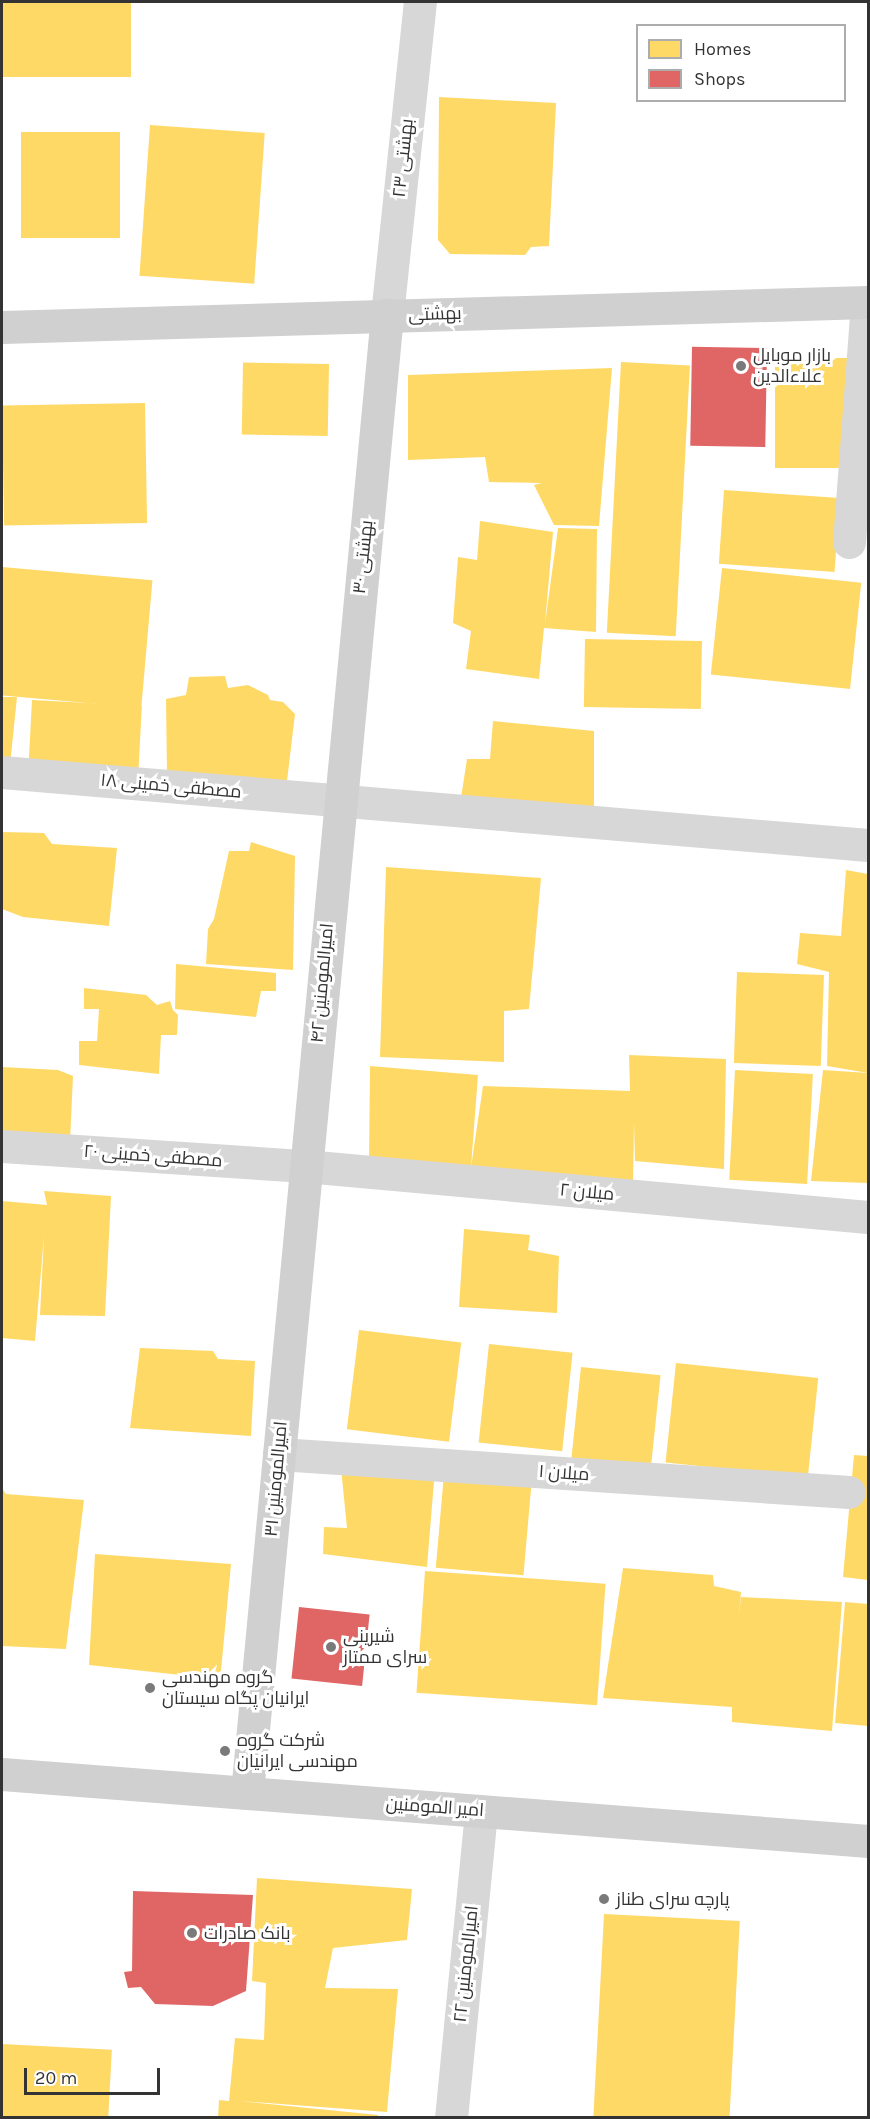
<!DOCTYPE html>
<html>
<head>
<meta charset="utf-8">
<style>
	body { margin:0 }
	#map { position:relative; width:870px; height:2119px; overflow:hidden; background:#fff; font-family:Karla,Cairo,sans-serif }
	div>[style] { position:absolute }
	.homes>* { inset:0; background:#ffd966; transform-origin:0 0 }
	.shops>* { inset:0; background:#e06666; transform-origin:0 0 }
	.street>* { height:33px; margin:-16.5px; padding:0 16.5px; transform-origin:16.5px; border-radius:16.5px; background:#d7d7d7 }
	.secondary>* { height:33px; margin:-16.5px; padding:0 16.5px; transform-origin:16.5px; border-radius:16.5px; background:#d0d0d0 }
	.dots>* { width:16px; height:16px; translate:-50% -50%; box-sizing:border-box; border:3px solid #fff; border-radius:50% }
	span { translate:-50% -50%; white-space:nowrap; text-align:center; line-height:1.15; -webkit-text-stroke:6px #fff; paint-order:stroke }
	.street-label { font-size:18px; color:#333 }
	.poi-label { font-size:18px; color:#333 }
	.left { translate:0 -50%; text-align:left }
	.frame { position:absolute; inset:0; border:3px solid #333; pointer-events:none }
	.legend { position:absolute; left:636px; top:24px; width:210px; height:78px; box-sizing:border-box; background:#fff; border:2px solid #adadad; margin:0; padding:8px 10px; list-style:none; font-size:18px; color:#333 }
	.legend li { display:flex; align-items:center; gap:12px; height:30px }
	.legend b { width:30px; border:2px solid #adadad }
	.scale { position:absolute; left:24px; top:2068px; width:136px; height:27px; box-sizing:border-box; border:3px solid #333; border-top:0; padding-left:8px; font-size:18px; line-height:21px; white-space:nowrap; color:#333; -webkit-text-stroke:4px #fff; paint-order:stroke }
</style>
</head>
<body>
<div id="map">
	<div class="homes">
		<i style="left:2px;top:2px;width:129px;height:75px"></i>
		<i style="clip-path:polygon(439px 97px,556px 103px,549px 246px,531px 247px,525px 255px,450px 254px,438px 240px)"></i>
		<i style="left:150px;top:125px;width:115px;height:151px;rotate:4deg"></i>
		<i style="left:120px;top:132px;width:106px;height:99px;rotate:90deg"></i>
		<i style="left:775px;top:358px;width:80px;height:110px"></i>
		<i style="left:621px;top:362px;width:69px;height:271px;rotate:3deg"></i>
		<i style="left:329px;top:364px;width:72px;height:86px;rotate:91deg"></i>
		<i style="clip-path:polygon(612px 368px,599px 526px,554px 525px,534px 485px,542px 483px,489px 482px,485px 457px,408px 460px,408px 375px)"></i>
		<i style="left:145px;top:403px;width:120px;height:143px;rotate:89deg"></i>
		<i style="left:724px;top:490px;width:116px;height:74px;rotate:4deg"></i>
		<i style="clip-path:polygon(480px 521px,553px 532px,545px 624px,558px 528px,597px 529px,596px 632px,544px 628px,539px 679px,466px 669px,471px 631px,453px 623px,458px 557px,477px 560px)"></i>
		<i style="left:2px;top:567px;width:151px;height:128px;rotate:5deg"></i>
		<i style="left:722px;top:568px;width:140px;height:107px;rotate:6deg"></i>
		<i style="left:585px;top:639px;width:117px;height:68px;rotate:1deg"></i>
		<i style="clip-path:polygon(225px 676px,228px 688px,248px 685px,268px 695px,270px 700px,283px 702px,295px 714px,287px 781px,167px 774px,166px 699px,186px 695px,189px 677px)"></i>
		<i style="clip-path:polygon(2px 697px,17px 697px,10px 765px,2px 764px)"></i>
		<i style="left:32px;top:700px;width:110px;height:68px;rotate:3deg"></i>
		<i style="clip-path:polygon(493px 721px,594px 731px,594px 817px,461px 798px,467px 759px,490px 759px)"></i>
		<i style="clip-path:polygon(2px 832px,44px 833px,52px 844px,117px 848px,109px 926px,23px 917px,2px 909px)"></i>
		<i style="clip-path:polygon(251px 842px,295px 856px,293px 970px,206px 964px,208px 929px,214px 919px,229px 851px,249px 851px)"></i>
		<i style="clip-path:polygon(386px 867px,541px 878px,529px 1009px,504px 1011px,504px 1062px,380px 1057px)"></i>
		<i style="clip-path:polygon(846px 870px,868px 874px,868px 1073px,827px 1066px,829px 972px,797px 964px,800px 933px,841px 936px)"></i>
		<i style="clip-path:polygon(176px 964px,276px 973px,276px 991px,261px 991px,256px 1017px,175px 1009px)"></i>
		<i style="left:737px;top:972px;width:87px;height:91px;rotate:2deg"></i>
		<i style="clip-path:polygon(84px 988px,146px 995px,157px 1005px,170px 1001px,173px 1010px,178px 1015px,177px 1035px,161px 1035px,159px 1074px,79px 1065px,79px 1041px,97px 1041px,99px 1009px,84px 1009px)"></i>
		<i style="clip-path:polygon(629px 1055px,726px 1059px,724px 1169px,635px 1161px,634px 1122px,633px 1183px,369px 1161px,370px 1066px,478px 1075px,471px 1167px,483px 1086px,630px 1091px)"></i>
		<i style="clip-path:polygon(2px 1067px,58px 1070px,73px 1076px,70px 1141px,2px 1135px)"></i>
		<i style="left:735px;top:1070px;width:78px;height:110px;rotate:3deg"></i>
		<i style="clip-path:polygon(823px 1070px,868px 1073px,868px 1183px,811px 1181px)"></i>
		<i style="clip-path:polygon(44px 1191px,111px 1196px,105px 1316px,40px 1315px,44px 1236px,35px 1341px,2px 1338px,2px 1201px,47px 1205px)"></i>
		<i style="clip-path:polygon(464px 1229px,530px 1235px,528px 1250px,559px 1256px,557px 1313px,459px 1307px)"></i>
		<i style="left:359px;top:1330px;width:103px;height:100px;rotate:7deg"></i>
		<i style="left:489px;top:1344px;width:84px;height:99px;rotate:6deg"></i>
		<i style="clip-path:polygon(140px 1348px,213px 1351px,218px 1359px,255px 1361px,251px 1436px,130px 1428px)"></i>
		<i style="left:676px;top:1363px;width:143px;height:100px;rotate:6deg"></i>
		<i style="left:581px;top:1367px;width:80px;height:97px;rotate:6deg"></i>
		<i style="clip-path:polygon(854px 1455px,868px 1456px,868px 1580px,843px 1577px)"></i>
		<i style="clip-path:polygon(341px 1468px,435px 1469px,427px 1567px,323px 1554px,324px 1527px,347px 1528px)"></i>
		<i style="left:444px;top:1474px;width:88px;height:94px;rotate:5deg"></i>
		<i style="clip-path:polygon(2px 1488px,6px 1494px,84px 1500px,66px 1649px,2px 1646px)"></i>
		<i style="clip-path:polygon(95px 1554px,231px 1564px,221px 1671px,208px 1678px,89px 1665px)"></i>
		<i style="clip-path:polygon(623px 1568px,713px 1575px,714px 1586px,741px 1592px,739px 1616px,741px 1597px,842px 1602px,832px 1731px,732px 1722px,732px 1707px,603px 1698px)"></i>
		<i style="left:425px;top:1571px;width:181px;height:122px;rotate:4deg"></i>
		<i style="clip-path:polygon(845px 1602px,868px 1604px,868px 1726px,835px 1723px)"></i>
		<i style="clip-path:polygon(257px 1878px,412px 1889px,407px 1940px,333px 1948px,325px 1988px,398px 1989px,387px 2112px,239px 2101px,378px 2115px,378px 2118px,218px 2118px,219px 2100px,229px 2101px,235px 2038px,264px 2040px,266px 1983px,252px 1981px)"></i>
		<i style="left:604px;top:1914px;width:136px;height:204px;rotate:3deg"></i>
		<i style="left:2px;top:2044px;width:110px;height:74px;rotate:3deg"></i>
	</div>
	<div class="shops">
		<i style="left:767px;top:348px;width:99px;height:75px;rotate:91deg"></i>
		<i style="left:299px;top:1607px;width:71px;height:72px;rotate:6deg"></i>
		<i style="clip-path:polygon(133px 1891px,253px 1895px,246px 1991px,213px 2006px,155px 2004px,141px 1987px,128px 1988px,124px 1972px,132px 1971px)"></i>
	</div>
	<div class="street">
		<i style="left:387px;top:315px;width:315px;rotate:-84deg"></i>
		<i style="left:849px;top:542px;width:241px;rotate:-85.7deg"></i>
		<i style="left:2px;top:772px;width:869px;rotate:4.82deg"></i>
		<i style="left:2px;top:1146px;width:304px;rotate:3.8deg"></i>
		<i style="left:305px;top:1166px;width:565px;rotate:5.18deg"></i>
		<i style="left:279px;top:1454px;width:571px;rotate:3.81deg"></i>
		<i style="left:451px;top:2118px;width:308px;rotate:-84.4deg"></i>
	</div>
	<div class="secondary">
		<i style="left:2px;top:327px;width:866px;rotate:-1.65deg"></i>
		<i style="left:2px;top:1774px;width:869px;rotate:4.42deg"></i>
		<i style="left:247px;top:1793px;width:1485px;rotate:-84.59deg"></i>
	</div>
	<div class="dots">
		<i style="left:741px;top:366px;background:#7a7a7a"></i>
		<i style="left:331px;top:1647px;background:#7a7a7a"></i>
		<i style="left:150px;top:1688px;background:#7a7a7a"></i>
		<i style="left:225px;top:1751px;background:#7a7a7a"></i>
		<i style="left:604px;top:1899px;background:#7a7a7a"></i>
		<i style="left:192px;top:1933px;background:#7a7a7a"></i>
	</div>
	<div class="street-label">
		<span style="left:403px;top:158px;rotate:-84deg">بهشتی ۲۳</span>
		<span style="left:435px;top:314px;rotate:-2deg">بهشتی</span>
		<span style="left:363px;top:557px;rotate:-84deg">بهشتی ۳۰</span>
		<span style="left:171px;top:786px;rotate:5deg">مصطفی خمینی ۱۸</span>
		<span style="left:322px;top:983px;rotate:-85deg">امیرالمومنین ۴۲</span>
		<span style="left:153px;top:1156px;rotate:4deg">مصطفی خمینی ۲۰</span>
		<span style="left:587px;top:1192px;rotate:5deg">میلان ۲</span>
		<span style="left:564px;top:1473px;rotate:4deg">میلان ۱</span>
		<span style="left:276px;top:1479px;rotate:-85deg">امیرالمومنین ۳۱</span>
		<span style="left:435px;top:1807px;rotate:4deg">امیر المومنین</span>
		<span style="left:466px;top:1964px;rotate:-84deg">امیرالمومنین ۲۲</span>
	</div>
	<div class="poi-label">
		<span class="left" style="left:753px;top:366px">بازار موبایل<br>علاءالدین</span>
		<span class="left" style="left:343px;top:1647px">شیرینی<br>سرای ممتاز</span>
		<span class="left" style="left:162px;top:1688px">گروه مهندسی<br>ایرانیان پگاه سیستان</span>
		<span class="left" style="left:237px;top:1751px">شرکت گروه<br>مهندسی ایرانیان</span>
		<span class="left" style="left:616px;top:1899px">پارچه سرای طناز</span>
		<span class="left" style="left:204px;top:1933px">بانک صادرات</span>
	</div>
	<div class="frame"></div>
	<ul class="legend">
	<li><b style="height:16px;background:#ffd966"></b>Homes</li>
	<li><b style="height:16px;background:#e06666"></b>Shops</li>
	</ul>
	<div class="scale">20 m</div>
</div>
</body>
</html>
